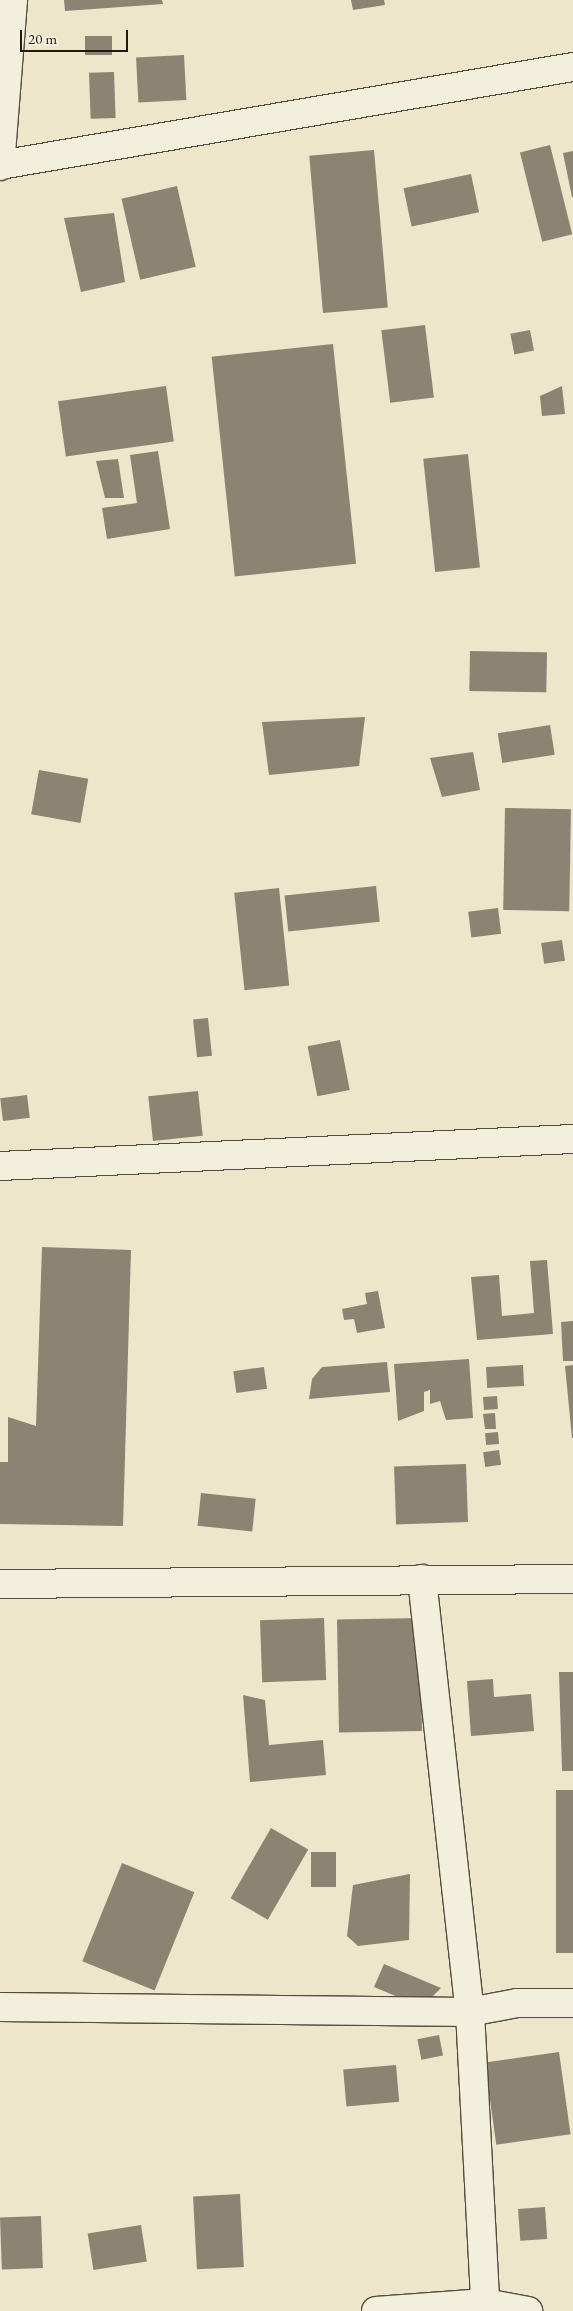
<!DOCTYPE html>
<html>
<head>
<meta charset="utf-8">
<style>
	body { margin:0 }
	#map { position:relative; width:573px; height:2311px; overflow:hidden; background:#ede6cb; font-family:"EB Garamond",serif }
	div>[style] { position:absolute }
	.building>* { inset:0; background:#8c8372; transform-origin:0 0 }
	.roads { filter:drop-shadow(1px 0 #564b40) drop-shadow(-1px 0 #564b40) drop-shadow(0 1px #564b40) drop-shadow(0 -1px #564b40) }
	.street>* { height:28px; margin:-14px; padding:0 14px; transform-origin:14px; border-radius:14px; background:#f3efdd }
	.secondary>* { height:28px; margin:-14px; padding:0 14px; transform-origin:14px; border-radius:14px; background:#f3efdd }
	span { translate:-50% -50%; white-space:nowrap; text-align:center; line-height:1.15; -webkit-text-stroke:4px #f3efdd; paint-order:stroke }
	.scale { position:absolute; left:20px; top:30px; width:108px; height:22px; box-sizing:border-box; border:2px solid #231712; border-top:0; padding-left:6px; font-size:15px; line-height:18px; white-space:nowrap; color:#231712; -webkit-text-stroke:4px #f3efdd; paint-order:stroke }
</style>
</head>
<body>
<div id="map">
	<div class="building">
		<i style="clip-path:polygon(64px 0,162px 0,163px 4px,65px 11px)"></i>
		<i style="clip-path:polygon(351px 0,384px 0,385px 5px,353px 10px)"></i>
		<i style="left:85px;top:36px;width:27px;height:19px"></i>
		<i style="left:184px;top:55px;width:45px;height:48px;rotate:87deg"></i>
		<i style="left:114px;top:72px;width:46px;height:25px;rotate:88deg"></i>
		<i style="left:550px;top:145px;width:92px;height:31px;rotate:76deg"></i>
		<i style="left:374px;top:150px;width:158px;height:65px;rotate:85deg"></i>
		<i style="clip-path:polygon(573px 151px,573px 197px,572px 197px,563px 153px)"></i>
		<i style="left:471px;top:174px;width:39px;height:69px;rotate:78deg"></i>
		<i style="left:177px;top:186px;width:83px;height:57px;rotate:77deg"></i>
		<i style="clip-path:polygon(114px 213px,125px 282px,81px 292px,64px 218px)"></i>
		<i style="left:425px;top:325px;width:73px;height:44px;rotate:83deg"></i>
		<i style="left:530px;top:330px;width:21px;height:20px;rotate:79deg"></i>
		<i style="left:333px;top:344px;width:221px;height:122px;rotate:84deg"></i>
		<i style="left:166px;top:386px;width:56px;height:109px;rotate:82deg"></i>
		<i style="clip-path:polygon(562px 386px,565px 414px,542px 416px,540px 396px)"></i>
		<i style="clip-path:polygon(158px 451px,170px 529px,107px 539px,102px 508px,137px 503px,130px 455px)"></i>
		<i style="left:468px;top:454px;width:114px;height:45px;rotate:84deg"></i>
		<i style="clip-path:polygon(118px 459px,124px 498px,105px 498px,96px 461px)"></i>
		<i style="left:470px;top:651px;width:77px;height:40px;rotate:1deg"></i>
		<i style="clip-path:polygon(365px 717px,359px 766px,269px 775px,262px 722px)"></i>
		<i style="left:550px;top:725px;width:30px;height:53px;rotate:81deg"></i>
		<i style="clip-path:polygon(473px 752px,480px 790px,442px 797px,430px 758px)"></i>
		<i style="left:39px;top:770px;width:50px;height:45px;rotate:10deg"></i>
		<i style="left:505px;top:808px;width:66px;height:102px;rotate:1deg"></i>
		<i style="left:376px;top:886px;width:36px;height:92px;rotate:84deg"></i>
		<i style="left:279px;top:888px;width:98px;height:45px;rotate:84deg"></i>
		<i style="left:498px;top:908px;width:26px;height:30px;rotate:83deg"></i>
		<i style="left:562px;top:940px;width:21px;height:21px;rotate:82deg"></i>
		<i style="left:208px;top:1018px;width:38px;height:15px;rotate:84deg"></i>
		<i style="left:340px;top:1040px;width:51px;height:33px;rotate:79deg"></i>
		<i style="left:198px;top:1091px;width:45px;height:50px;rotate:84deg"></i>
		<i style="left:27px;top:1095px;width:23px;height:27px;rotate:83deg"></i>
		<i style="clip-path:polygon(42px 1247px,131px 1250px,123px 1526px,0 1524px,0 1462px,8px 1462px,8px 1417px,36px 1426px)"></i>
		<i style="clip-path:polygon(547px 1260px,553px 1334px,477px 1340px,471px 1277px,499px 1275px,502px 1316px,534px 1313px,530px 1261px)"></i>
		<i style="clip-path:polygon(378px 1291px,385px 1328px,357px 1333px,354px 1319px,344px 1320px,342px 1309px,367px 1304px,365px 1293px)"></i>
		<i style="clip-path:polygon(573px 1321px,573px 1361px,563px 1361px,561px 1322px)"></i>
		<i style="clip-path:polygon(469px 1359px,473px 1418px,446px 1420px,440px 1401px,430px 1404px,430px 1390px,424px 1392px,424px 1411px,398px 1421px,394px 1364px)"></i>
		<i style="clip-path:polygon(387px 1362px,390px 1392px,309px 1399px,312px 1379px,322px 1367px)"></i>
		<i style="left:523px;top:1365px;width:21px;height:37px;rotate:87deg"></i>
		<i style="clip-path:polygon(573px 1365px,573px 1438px,572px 1438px,565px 1366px)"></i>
		<i style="left:264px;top:1367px;width:22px;height:31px;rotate:82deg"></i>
		<i style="left:497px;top:1396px;width:13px;height:14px;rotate:86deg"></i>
		<i style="clip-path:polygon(495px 1413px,496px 1429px,485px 1429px,483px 1414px)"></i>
		<i style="left:498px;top:1432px;width:12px;height:13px;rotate:85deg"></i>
		<i style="left:499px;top:1450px;width:15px;height:16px;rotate:82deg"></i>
		<i style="left:466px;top:1464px;width:58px;height:72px;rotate:88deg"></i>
		<i style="left:201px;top:1493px;width:55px;height:33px;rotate:6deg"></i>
		<i style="left:324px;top:1618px;width:62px;height:64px;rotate:88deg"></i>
		<i style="left:420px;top:1618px;width:113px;height:83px;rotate:89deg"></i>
		<i style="clip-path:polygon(559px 1672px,573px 1672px,573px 1771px,562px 1771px)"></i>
		<i style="clip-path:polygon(493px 1679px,494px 1697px,531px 1694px,534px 1731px,471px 1736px,467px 1681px)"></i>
		<i style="clip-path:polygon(243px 1695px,265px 1700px,269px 1745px,323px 1740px,326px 1775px,250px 1782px)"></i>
		<i style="left:556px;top:1790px;width:17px;height:163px"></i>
		<i style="left:271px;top:1828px;width:43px;height:81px;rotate:30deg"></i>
		<i style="left:311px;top:1852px;width:25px;height:35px"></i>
		<i style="left:122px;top:1863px;width:78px;height:106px;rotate:22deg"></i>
		<i style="clip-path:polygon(410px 1874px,409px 1940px,358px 1946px,347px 1936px,353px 1885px)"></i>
		<i style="clip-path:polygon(384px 1964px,441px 1988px,422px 2007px,374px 1987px)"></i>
		<i style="left:439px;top:2035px;width:21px;height:22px;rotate:79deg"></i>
		<i style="left:559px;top:2052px;width:83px;height:75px;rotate:82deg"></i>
		<i style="left:396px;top:2065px;width:37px;height:53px;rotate:85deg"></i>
		<i style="left:240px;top:2194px;width:73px;height:47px;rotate:87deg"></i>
		<i style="left:545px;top:2207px;width:32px;height:27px;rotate:86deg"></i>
		<i style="left:41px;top:2216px;width:52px;height:41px;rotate:88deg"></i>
		<i style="left:141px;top:2225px;width:37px;height:54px;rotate:81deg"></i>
	</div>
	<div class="roads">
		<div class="street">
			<i style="left:0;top:165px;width:581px;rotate:-9.71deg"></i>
			<i style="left:0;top:1166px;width:574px;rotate:-2.7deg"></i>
			<i style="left:422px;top:1579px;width:436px;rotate:83.7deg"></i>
			<i style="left:470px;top:2012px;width:291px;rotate:87deg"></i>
			<i style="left:0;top:1584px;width:573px;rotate:-0.5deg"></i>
			<i style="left:0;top:2007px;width:470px;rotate:0.6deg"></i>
			<i style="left:470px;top:2012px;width:48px;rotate:-10.8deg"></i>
			<i style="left:517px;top:2003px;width:56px"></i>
			<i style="left:376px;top:2311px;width:109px;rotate:-4.2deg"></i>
			<i style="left:485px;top:2303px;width:44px;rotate:10.5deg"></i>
		</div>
		<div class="secondary">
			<i style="left:0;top:166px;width:167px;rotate:-85.5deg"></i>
		</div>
	</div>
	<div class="scale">20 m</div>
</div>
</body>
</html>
